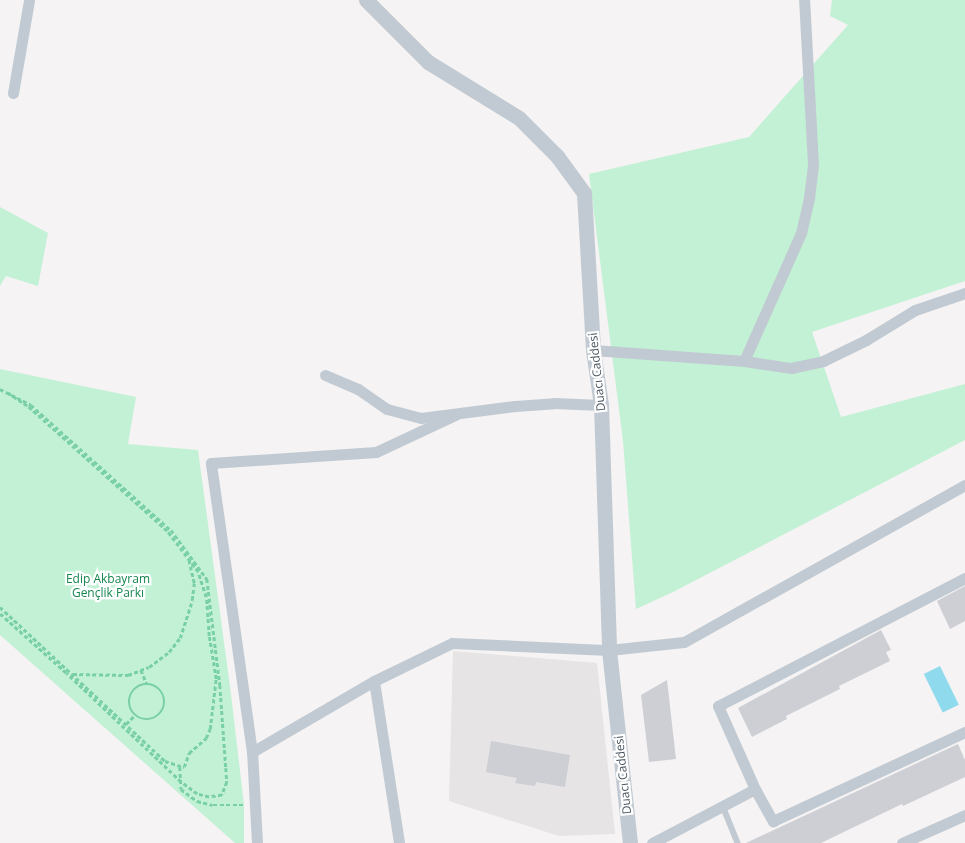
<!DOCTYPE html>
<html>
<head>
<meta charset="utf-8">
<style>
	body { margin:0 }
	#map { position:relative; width:965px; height:843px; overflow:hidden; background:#f5f3f3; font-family:"Open Sans",sans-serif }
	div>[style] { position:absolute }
	.education>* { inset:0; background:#e6e4e5 }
	.green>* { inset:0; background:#c3f1d5 }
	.water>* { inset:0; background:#90daee; transform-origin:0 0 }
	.building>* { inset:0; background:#cdcfd5 }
	.path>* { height:2.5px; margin-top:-1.25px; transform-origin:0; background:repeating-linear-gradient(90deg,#7ad0a6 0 4px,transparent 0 6.5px) }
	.path>.ring { margin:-1.25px; padding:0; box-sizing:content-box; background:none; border:2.5px solid #7ad0a6; border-radius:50% }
	.service>* { height:5.5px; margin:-2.75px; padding:0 2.75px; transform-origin:2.75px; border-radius:2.75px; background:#c1cad2 }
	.minor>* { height:11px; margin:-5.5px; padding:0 5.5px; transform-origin:5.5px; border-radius:5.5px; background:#c1cad2 }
	.tertiary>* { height:15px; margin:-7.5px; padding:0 7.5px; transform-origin:7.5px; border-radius:7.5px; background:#c1cad2 }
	span { translate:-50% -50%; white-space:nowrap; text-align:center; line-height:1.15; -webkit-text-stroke:4.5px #fff; paint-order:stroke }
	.street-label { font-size:12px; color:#4a5661 }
	.park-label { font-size:12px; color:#17864f }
</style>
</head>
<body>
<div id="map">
	<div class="education">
		<i style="clip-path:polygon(453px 651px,597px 663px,615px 834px,559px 836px,449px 801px)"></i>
	</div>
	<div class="green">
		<i style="clip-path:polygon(832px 0,965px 0,965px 281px,812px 332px,841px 417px,965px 384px,965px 440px,673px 592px,636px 609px,623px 441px,589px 174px,749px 137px,848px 25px,830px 16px)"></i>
		<i style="clip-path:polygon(0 207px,48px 233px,38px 286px,6px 276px,0 286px)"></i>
		<i style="clip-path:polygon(0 369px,136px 397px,128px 444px,198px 450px,231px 694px,244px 805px,244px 843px,235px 843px,0 635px)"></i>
	</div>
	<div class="water">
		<i style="left:940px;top:666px;width:43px;height:18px;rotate:64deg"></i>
	</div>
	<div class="building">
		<i style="clip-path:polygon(965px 586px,965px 621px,950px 629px,937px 601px)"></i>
		<i style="clip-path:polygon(881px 630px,891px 650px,886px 652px,890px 661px,839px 686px,840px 689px,786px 716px,787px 719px,752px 737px,738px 708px)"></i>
		<i style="clip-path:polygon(667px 680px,676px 759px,649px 762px,641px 695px)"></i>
		<i style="clip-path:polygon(491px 741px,570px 755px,565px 787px,536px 782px,535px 786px,515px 783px,517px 778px,486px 772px)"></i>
		<i style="clip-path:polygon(958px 744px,965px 760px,965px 777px,903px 806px,902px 804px,821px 843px,746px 843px)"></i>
	</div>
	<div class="path">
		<i style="left:0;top:389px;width:35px;rotate:27deg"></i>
		<i style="left:31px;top:405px;width:188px;rotate:41.8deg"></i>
		<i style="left:171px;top:530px;width:61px;rotate:53.7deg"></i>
		<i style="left:207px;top:579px;width:107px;rotate:83deg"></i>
		<i style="left:220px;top:685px;width:83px;rotate:85.9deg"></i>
		<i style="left:226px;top:768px;width:14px;rotate:86deg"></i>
		<i style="left:227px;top:782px;width:14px;rotate:111deg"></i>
		<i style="left:222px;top:795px;width:13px;rotate:171deg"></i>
		<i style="left:209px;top:797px;width:12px;rotate:-166deg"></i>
		<i style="left:197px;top:794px;width:20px;rotate:-143deg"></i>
		<i style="left:181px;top:782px;width:158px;rotate:-136.5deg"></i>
		<i style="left:66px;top:673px;width:89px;rotate:-138.2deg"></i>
		<i style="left:0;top:607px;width:226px;rotate:43deg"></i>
		<i style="left:165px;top:761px;width:20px;rotate:18deg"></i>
		<i style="left:184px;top:767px;width:15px;rotate:-70deg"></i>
		<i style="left:189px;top:753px;width:23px;rotate:-41deg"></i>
		<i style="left:206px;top:738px;width:10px;rotate:-66deg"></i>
		<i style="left:210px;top:729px;width:50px;rotate:-83.2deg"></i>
		<i style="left:216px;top:679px;width:44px;rotate:-99.2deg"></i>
		<i style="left:209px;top:636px;width:39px;rotate:-94deg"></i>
		<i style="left:206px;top:597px;width:26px;rotate:-108deg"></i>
		<i style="left:198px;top:572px;width:51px;rotate:-127.1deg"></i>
		<i style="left:167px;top:531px;width:188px;rotate:-138.2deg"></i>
		<i style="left:27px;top:406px;width:25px;rotate:-146deg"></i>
		<i style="left:141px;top:670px;width:15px;rotate:67deg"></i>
		<i style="left:73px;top:674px;width:55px;rotate:1deg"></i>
		<i style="left:128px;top:675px;width:22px;rotate:-21deg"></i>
		<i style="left:149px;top:667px;width:25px;rotate:-37deg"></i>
		<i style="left:169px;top:652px;width:18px;rotate:-52deg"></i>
		<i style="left:180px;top:638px;width:40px;rotate:-72deg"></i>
		<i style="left:192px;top:600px;width:17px;rotate:-83deg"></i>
		<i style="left:194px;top:583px;width:23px;rotate:-103deg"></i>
		<i class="ring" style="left:129px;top:684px;width:33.5px;height:33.5px"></i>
		<i style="left:126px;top:724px;width:13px;rotate:-45deg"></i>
		<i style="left:180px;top:767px;width:22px;rotate:87deg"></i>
		<i style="left:181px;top:789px;width:20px;rotate:37deg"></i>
		<i style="left:197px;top:801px;width:16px;rotate:14deg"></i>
		<i style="left:213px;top:805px;width:30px"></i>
	</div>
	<div class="service">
		<i style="left:723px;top:806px;width:40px;rotate:68deg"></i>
	</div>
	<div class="minor">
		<i style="left:13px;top:93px;width:94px;rotate:-80.2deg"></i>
		<i style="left:593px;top:350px;width:151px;rotate:4.2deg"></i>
		<i style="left:744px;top:361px;width:48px;rotate:8.5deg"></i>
		<i style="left:791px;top:368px;width:33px;rotate:-12deg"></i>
		<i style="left:823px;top:361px;width:48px;rotate:-26deg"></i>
		<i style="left:866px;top:340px;width:57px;rotate:-31.5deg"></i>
		<i style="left:915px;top:310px;width:53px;rotate:-18.8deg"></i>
		<i style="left:744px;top:361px;width:140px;rotate:-66deg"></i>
		<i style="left:801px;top:233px;width:36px;rotate:-77deg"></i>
		<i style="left:809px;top:198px;width:34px;rotate:-83deg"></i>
		<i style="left:813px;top:164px;width:164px;rotate:-93.1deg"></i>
		<i style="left:325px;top:375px;width:36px;rotate:23deg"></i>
		<i style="left:358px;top:389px;width:35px;rotate:35deg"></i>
		<i style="left:387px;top:409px;width:35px;rotate:15deg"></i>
		<i style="left:421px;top:418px;width:95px;rotate:-7.3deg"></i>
		<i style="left:515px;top:406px;width:39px;rotate:-4deg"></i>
		<i style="left:554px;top:403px;width:47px;rotate:2.4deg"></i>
		<i style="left:965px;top:578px;width:278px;rotate:152.6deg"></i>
		<i style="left:718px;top:706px;width:91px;rotate:66deg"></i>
		<i style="left:755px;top:789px;width:37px;rotate:61deg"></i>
		<i style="left:773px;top:821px;width:212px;rotate:-24.9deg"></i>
		<i style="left:374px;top:681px;width:164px;rotate:81.2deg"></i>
		<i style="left:252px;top:752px;width:141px;rotate:-30.2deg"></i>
		<i style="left:374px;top:681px;width:87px;rotate:-26deg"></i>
		<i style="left:452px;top:643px;width:157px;rotate:2.6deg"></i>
		<i style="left:609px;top:650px;width:75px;rotate:-6.1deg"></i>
		<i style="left:684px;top:642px;width:322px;rotate:-29.2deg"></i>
		<i style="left:257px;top:843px;width:91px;rotate:-93.1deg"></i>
		<i style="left:252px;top:752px;width:292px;rotate:-98.1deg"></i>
		<i style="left:211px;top:463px;width:165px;rotate:-3.8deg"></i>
		<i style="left:376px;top:452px;width:89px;rotate:-25.1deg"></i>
		<i style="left:652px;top:843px;width:116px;rotate:-27.7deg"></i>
		<i style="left:902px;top:843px;width:69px;rotate:-24deg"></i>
	</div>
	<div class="tertiary">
		<i style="left:366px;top:0;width:88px;rotate:45deg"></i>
		<i style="left:428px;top:62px;width:107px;rotate:31.6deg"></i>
		<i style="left:519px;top:118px;width:54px;rotate:45deg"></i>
		<i style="left:557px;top:156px;width:46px;rotate:53.9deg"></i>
		<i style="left:584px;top:193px;width:157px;rotate:86.7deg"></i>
		<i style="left:593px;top:350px;width:56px;rotate:81.7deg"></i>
		<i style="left:601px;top:405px;width:245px;rotate:88.1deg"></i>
		<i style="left:609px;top:650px;width:194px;rotate:83.8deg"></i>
	</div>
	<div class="street-label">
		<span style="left:597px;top:372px;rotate:-96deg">Duacı Caddesi</span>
		<span style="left:623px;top:775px;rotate:-96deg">Duacı Caddesi</span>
	</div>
	<div class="park-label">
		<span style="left:108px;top:586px">Edip Akbayram<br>Gençlik Parkı</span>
	</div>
</div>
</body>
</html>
